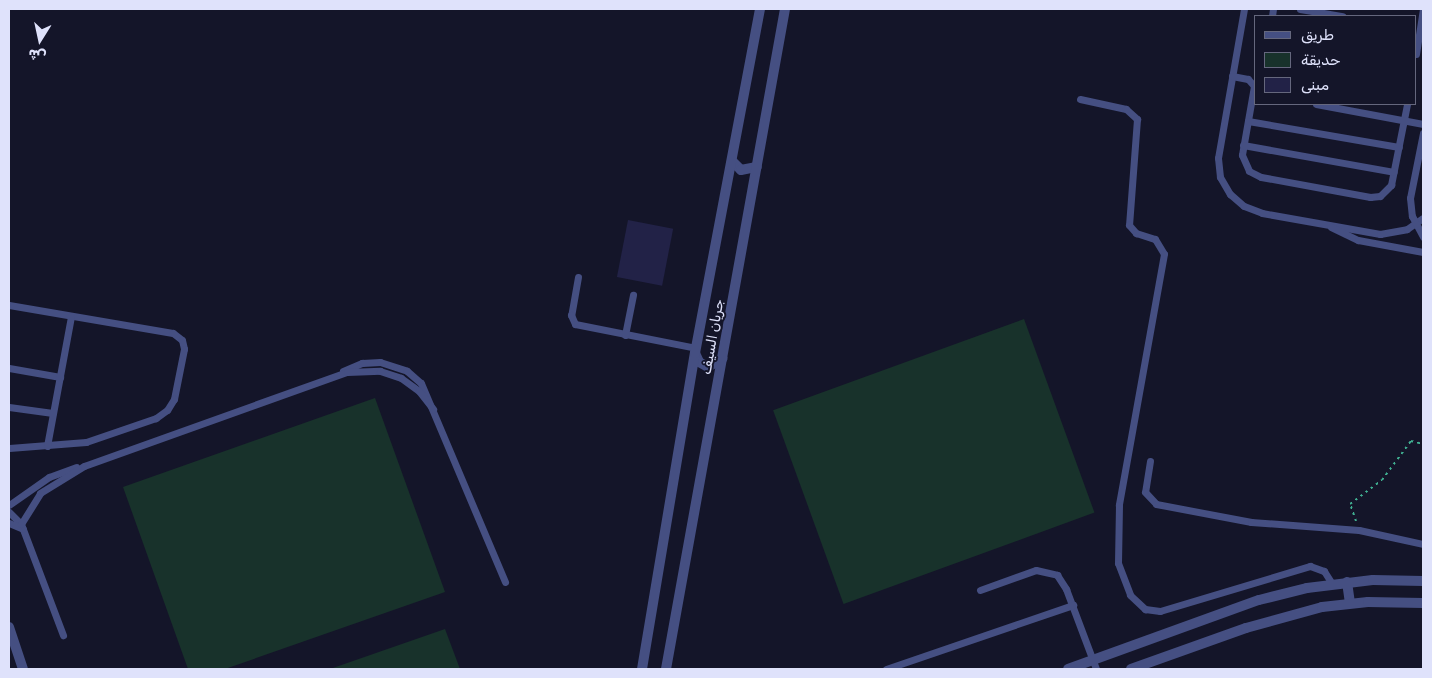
<!DOCTYPE html>
<html>
<head>
<meta charset="utf-8">
<style>
	body { margin:0 }
	#map { position:relative; width:1432px; height:678px; overflow:hidden; background:#141529; font-family:Rubik,Cairo,sans-serif }
	div>[style] { position:absolute }
	.green>* { inset:0; background:#18322b; transform-origin:0 0 }
	.building>* { inset:0; background:#222247; transform-origin:0 0 }
	.path>* { height:2px; margin-top:-1px; transform-origin:0; background:repeating-linear-gradient(90deg,#40af91 0 2.5px,transparent 0 6.5px) }
	.lane>* { height:7px; margin:-3.5px; padding:0 3.5px; transform-origin:3.5px; border-radius:3.5px; background:#454f82 }
	.street>* { height:10px; margin:-5px; padding:0 5px; transform-origin:5px; border-radius:5px; background:#454f82 }
	span { translate:-50% -50%; white-space:nowrap; text-align:center; line-height:1.15; -webkit-text-stroke:4px #141529; paint-order:stroke }
	.street-label { font-size:14px; color:#dfe2fb }
	.frame { position:absolute; inset:0; border:10px solid #dfe2fb; pointer-events:none }
	.legend { position:absolute; left:1254px; top:15px; width:162px; height:90px; box-sizing:border-box; background:#141529; border:1px solid #65677d; margin:0; padding:6px 9px; list-style:none; font-size:15px; color:#dfe2fb }
	.legend li { display:flex; align-items:center; gap:10px; height:25px }
	.legend b { width:25px; border:1px solid #65677d }
	.north { position:absolute; left:15px; top:15px; width:50px; height:50px; -webkit-text-stroke:4px #141529; paint-order:stroke; rotate:190deg; font-size:14px; font-weight:700; line-height:20px; text-align:center; color:#dfe2fb }
	.north::after { content:''; display:block; margin:auto; width:18px; height:22px; background:#dfe2fb; clip-path:polygon(50% 0,100% 100%,50% 72%,0 100%) }
</style>
</head>
<body>
<div id="map">
	<div class="green">
		<i style="left:1024px;top:319px;width:206px;height:267px;rotate:70deg"></i>
		<i style="clip-path:polygon(375px 398px,445px 592px,225px 669px,188px 669px,123px 487px)"></i>
		<i style="clip-path:polygon(445px 629px,460px 669px,330px 669px)"></i>
	</div>
	<div class="building">
		<i style="left:628px;top:220px;width:46px;height:58px;rotate:11deg"></i>
	</div>
	<div class="path">
		<i style="left:1356px;top:521px;width:18px;rotate:-109deg"></i>
		<i style="left:1350px;top:504px;width:40px;rotate:-37deg"></i>
		<i style="left:1382px;top:480px;width:49px;rotate:-53.4deg"></i>
		<i style="left:1411px;top:441px;width:12px;rotate:14deg"></i>
	</div>
	<div class="lane">
		<i style="left:1244px;top:9px;width:151px;rotate:99.9deg"></i>
		<i style="left:1218px;top:158px;width:19px;rotate:84deg"></i>
		<i style="left:1220px;top:177px;width:20px;rotate:60deg"></i>
		<i style="left:1230px;top:194px;width:18px;rotate:41deg"></i>
		<i style="left:1244px;top:206px;width:19px;rotate:21deg"></i>
		<i style="left:1262px;top:213px;width:120px;rotate:10.1deg"></i>
		<i style="left:1380px;top:234px;width:27px;rotate:-10deg"></i>
		<i style="left:1407px;top:229px;width:19px;rotate:-35deg"></i>
		<i style="left:1300px;top:9px;width:43px;rotate:9.5deg"></i>
		<i style="left:1272px;top:16px;width:7px;rotate:-82deg"></i>
		<i style="left:1416px;top:54px;width:46px;rotate:-81.2deg"></i>
		<i style="left:1232px;top:76px;width:16px;rotate:11deg"></i>
		<i style="left:1248px;top:79px;width:9px;rotate:49deg"></i>
		<i style="left:1254px;top:86px;width:70px;rotate:99.9deg"></i>
		<i style="left:1242px;top:155px;width:17px;rotate:66deg"></i>
		<i style="left:1249px;top:171px;width:13px;rotate:27deg"></i>
		<i style="left:1261px;top:177px;width:111px;rotate:10.4deg"></i>
		<i style="left:1370px;top:197px;width:10px;rotate:-6deg"></i>
		<i style="left:1380px;top:196px;width:16px;rotate:-45deg"></i>
		<i style="left:1391px;top:185px;width:83px;rotate:-78.8deg"></i>
		<i style="left:1080px;top:99px;width:47px;rotate:12.3deg"></i>
		<i style="left:1126px;top:109px;width:15px;rotate:42deg"></i>
		<i style="left:1137px;top:119px;width:106px;rotate:94.3deg"></i>
		<i style="left:1129px;top:225px;width:11px;rotate:49deg"></i>
		<i style="left:1136px;top:233px;width:20px;rotate:18deg"></i>
		<i style="left:1155px;top:239px;width:17px;rotate:59deg"></i>
		<i style="left:1164px;top:254px;width:255px;rotate:100.2deg"></i>
		<i style="left:1119px;top:505px;width:58px;rotate:91deg"></i>
		<i style="left:1118px;top:563px;width:34px;rotate:69deg"></i>
		<i style="left:1130px;top:595px;width:21px;rotate:43deg"></i>
		<i style="left:1145px;top:609px;width:15px;rotate:8deg"></i>
		<i style="left:1160px;top:611px;width:157px;rotate:-16.7deg"></i>
		<i style="left:1310px;top:566px;width:15px;rotate:20deg"></i>
		<i style="left:1324px;top:571px;width:15px;rotate:58deg"></i>
		<i style="left:1316px;top:104px;width:109px;rotate:10.6deg"></i>
		<i style="left:1248px;top:121px;width:153px;rotate:9.8deg"></i>
		<i style="left:1423px;top:133px;width:66px;rotate:101.3deg"></i>
		<i style="left:1410px;top:198px;width:18px;rotate:84deg"></i>
		<i style="left:1412px;top:216px;width:24px;rotate:62deg"></i>
		<i style="left:1243px;top:145px;width:153px;rotate:10.1deg"></i>
		<i style="left:1331px;top:227px;width:30px;rotate:26deg"></i>
		<i style="left:1358px;top:240px;width:66px;rotate:10.5deg"></i>
		<i style="left:578px;top:277px;width:39px;rotate:100deg"></i>
		<i style="left:571px;top:315px;width:10px;rotate:66deg"></i>
		<i style="left:575px;top:324px;width:123px;rotate:11.2deg"></i>
		<i style="left:9px;top:305px;width:166px;rotate:9.7deg"></i>
		<i style="left:173px;top:333px;width:11px;rotate:38deg"></i>
		<i style="left:182px;top:340px;width:9px;rotate:77deg"></i>
		<i style="left:184px;top:349px;width:51px;rotate:101.3deg"></i>
		<i style="left:174px;top:399px;width:13px;rotate:122deg"></i>
		<i style="left:167px;top:410px;width:14px;rotate:144deg"></i>
		<i style="left:156px;top:418px;width:74px;rotate:161.1deg"></i>
		<i style="left:86px;top:442px;width:77px;rotate:175.5deg"></i>
		<i style="left:625px;top:335px;width:41px;rotate:-78.7deg"></i>
		<i style="left:9px;top:368px;width:52px;rotate:10deg"></i>
		<i style="left:343px;top:371px;width:21px;rotate:-23deg"></i>
		<i style="left:362px;top:363px;width:18px;rotate:-3deg"></i>
		<i style="left:380px;top:362px;width:28px;rotate:18deg"></i>
		<i style="left:407px;top:371px;width:18px;rotate:41deg"></i>
		<i style="left:421px;top:383px;width:216px;rotate:67.1deg"></i>
		<i style="left:9px;top:407px;width:44px;rotate:7.8deg"></i>
		<i style="left:47px;top:446px;width:132px;rotate:-79.5deg"></i>
		<i style="left:1150px;top:461px;width:31px;rotate:99deg"></i>
		<i style="left:1145px;top:492px;width:16px;rotate:47deg"></i>
		<i style="left:1156px;top:504px;width:97px;rotate:10.7deg"></i>
		<i style="left:1251px;top:522px;width:108px;rotate:4.2deg"></i>
		<i style="left:1359px;top:530px;width:66px;rotate:12.3deg"></i>
		<i style="left:9px;top:505px;width:49px;rotate:-35deg"></i>
		<i style="left:49px;top:477px;width:29px;rotate:-20deg"></i>
		<i style="left:9px;top:512px;width:17px;rotate:45deg"></i>
		<i style="left:21px;top:524px;width:119px;rotate:69.3deg"></i>
		<i style="left:9px;top:523px;width:15px;rotate:23deg"></i>
		<i style="left:21px;top:524px;width:36px;rotate:-58deg"></i>
		<i style="left:40px;top:493px;width:52px;rotate:-31.5deg"></i>
		<i style="left:84px;top:466px;width:279px;rotate:-19.7deg"></i>
		<i style="left:347px;top:372px;width:33px;rotate:-2deg"></i>
		<i style="left:380px;top:371px;width:22px;rotate:18deg"></i>
		<i style="left:401px;top:378px;width:22px;rotate:36deg"></i>
		<i style="left:419px;top:391px;width:23px;rotate:52deg"></i>
		<i style="left:980px;top:590px;width:59px;rotate:-19.7deg"></i>
		<i style="left:1036px;top:570px;width:22px;rotate:13deg"></i>
		<i style="left:1057px;top:575px;width:17px;rotate:57deg"></i>
		<i style="left:1066px;top:589px;width:85px;rotate:69.4deg"></i>
		<i style="left:886px;top:669px;width:198px;rotate:-18.9deg"></i>
	</div>
	<div class="street">
		<i style="left:733px;top:162px;width:11px;rotate:45deg"></i>
		<i style="left:741px;top:170px;width:16px;rotate:-11deg"></i>
		<i style="left:695px;top:353px;width:10px;rotate:66deg"></i>
		<i style="left:699px;top:362px;width:10px;rotate:29deg"></i>
		<i style="left:708px;top:367px;width:17px;rotate:-31deg"></i>
		<i style="left:1347px;top:582px;width:21px;rotate:82deg"></i>
		<i style="left:9px;top:627px;width:44px;rotate:71.6deg"></i>
		<i style="left:642px;top:669px;width:320px;rotate:-80.5deg"></i>
		<i style="left:695px;top:353px;width:350px;rotate:-79.3deg"></i>
		<i style="left:666px;top:669px;width:671px;rotate:-79.78deg"></i>
		<i style="left:1068px;top:669px;width:203px;rotate:-19.9deg"></i>
		<i style="left:1259px;top:600px;width:49px;rotate:-14deg"></i>
		<i style="left:1307px;top:588px;width:66px;rotate:-6.9deg"></i>
		<i style="left:1373px;top:580px;width:50px;rotate:1.1deg"></i>
		<i style="left:1131px;top:669px;width:122px;rotate:-19.6deg"></i>
		<i style="left:1246px;top:628px;width:79px;rotate:-15.4deg"></i>
		<i style="left:1322px;top:607px;width:46px;rotate:-6.2deg"></i>
		<i style="left:1368px;top:602px;width:55px;rotate:1deg"></i>
	</div>
	<div class="street-label">
		<span style="left:713px;top:337px;rotate:-80deg">جريان السيف</span>
	</div>
	<div class="frame"></div>
	<ul class="legend">
	<li><b style="height:6px;background:#454f82"></b>طريق</li>
	<li><b style="height:14px;background:#18322b"></b>حديقة</li>
	<li><b style="height:14px;background:#222247"></b>مبنى</li>
	</ul>
	<div class="north">ش</div>
</div>
</body>
</html>
